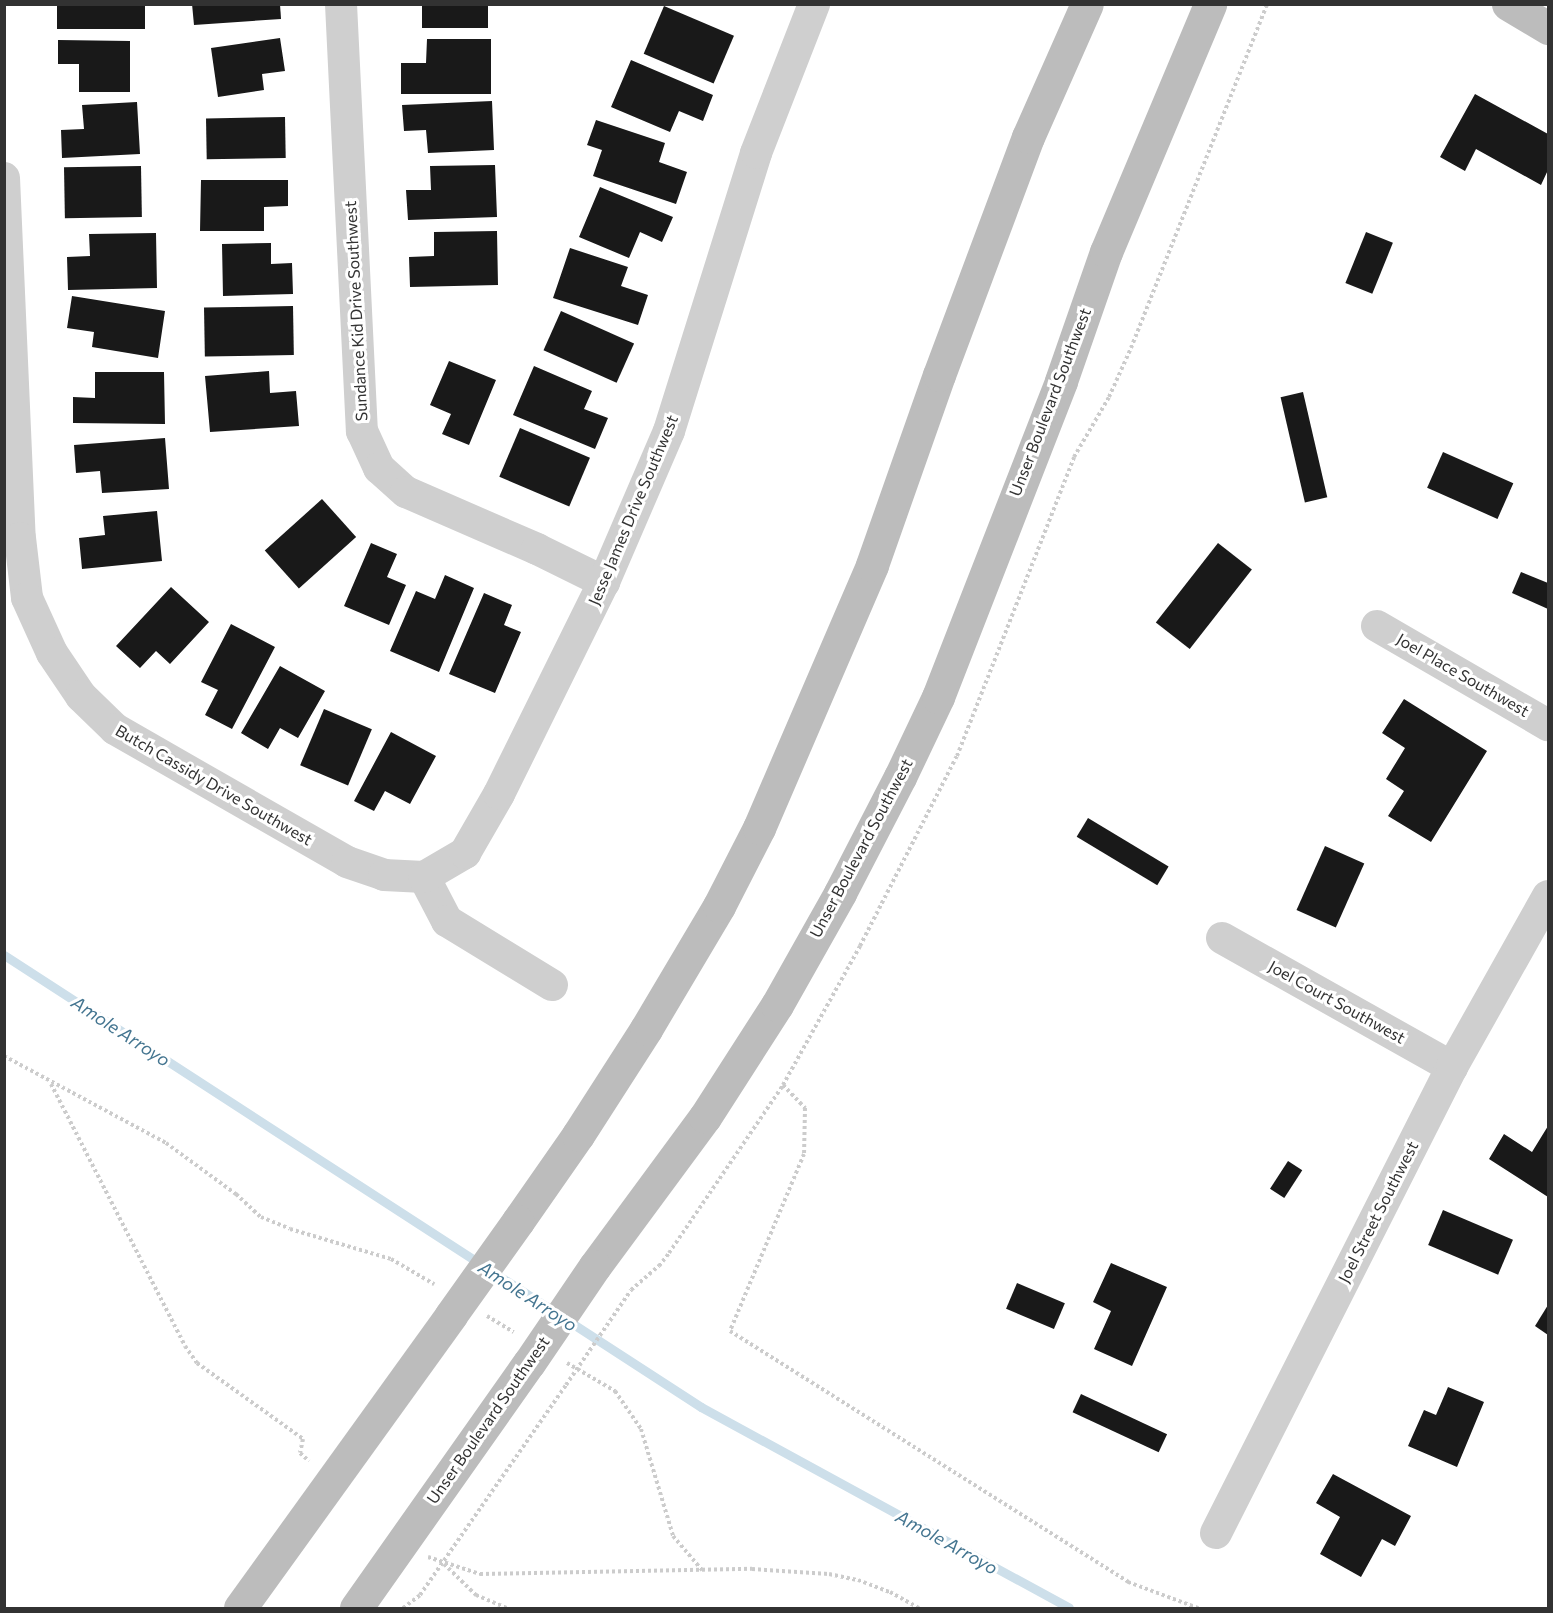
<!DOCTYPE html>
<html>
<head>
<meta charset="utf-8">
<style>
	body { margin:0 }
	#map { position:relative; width:1553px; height:1613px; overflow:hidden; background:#fff; font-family:Commissioner,sans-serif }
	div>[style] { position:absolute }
	.stream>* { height:9px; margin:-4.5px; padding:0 4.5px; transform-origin:4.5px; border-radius:4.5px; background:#cddfea }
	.building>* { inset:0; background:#191919; transform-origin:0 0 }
	.path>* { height:4px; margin-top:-2px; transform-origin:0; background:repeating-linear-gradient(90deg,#ccc 0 3px,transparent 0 6px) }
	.street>* { height:32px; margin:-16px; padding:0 16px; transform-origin:16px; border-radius:16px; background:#cfcfcf }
	.secondary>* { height:33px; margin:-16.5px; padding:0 16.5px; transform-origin:16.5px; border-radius:16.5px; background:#bcbcbc }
	.path-bridge>* { height:4px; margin-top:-2px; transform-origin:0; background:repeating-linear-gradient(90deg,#ccc 0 3px,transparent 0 6px) }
	.secondary-bridge>* { height:33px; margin:-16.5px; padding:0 16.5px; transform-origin:16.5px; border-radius:16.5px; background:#bcbcbc }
	span { translate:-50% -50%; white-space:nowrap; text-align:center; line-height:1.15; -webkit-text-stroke:6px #fff; paint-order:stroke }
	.street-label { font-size:16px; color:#323232 }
	.water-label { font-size:18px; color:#447590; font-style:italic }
	.frame { position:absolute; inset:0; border:6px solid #323232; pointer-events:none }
</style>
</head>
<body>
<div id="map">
	<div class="stream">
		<i style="left:4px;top:955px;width:831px;rotate:32.96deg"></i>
		<i style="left:701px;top:1407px;width:419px;rotate:28.6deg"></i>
	</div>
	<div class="building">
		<i style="left:57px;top:4px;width:88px;height:25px"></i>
		<i style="clip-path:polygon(192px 4px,280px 4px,281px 19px,194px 25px)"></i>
		<i style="left:422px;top:4px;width:66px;height:24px"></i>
		<i style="left:664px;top:6px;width:76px;height:52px;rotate:23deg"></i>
		<i style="clip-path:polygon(280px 38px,285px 71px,262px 74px,264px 90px,218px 97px,211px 48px)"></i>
		<i style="clip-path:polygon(427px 39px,491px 39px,491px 94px,401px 94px,401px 63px,426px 63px)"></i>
		<i style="clip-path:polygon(58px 40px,130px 41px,130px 92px,79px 92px,79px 64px,58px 64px)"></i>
		<i style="clip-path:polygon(631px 60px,713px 95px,703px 121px,679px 111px,670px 132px,611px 107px)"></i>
		<i style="clip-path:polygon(1475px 94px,1548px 134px,1548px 170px,1541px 185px,1476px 149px,1465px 171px,1440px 157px)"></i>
		<i style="clip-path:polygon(492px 101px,494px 150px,428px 153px,426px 130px,404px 131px,402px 105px)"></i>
		<i style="clip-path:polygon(137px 102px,140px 154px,62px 158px,61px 130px,84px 129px,82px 105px)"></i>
		<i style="left:285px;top:117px;width:41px;height:79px;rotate:89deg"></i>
		<i style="clip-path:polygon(596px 120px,665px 143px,659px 162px,687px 172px,676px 204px,593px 176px,602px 150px,587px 145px)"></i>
		<i style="clip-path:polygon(495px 165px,497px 217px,408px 220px,406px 190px,431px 190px,430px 166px)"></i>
		<i style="left:141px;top:166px;width:51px;height:77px;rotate:89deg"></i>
		<i style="clip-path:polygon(201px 180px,288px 180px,288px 206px,264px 207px,264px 231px,200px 231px)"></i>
		<i style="clip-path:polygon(600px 187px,673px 217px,662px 242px,640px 232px,629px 258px,579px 237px)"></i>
		<i style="clip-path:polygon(497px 231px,498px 285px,410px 287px,409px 257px,434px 256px,434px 232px)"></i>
		<i style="left:1366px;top:232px;width:29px;height:55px;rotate:22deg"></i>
		<i style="clip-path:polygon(156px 233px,157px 288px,68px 290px,67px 257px,90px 256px,89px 234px)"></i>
		<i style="clip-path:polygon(271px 243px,271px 264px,292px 263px,293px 294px,223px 296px,222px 244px)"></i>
		<i style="clip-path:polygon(570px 248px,628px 267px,621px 286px,648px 295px,638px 325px,553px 298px)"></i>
		<i style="clip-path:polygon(72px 296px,165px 311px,158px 358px,92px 347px,94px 332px,67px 328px)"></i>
		<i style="left:293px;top:306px;width:49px;height:89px;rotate:89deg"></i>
		<i style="left:561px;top:311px;width:80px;height:43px;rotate:24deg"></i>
		<i style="clip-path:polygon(449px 361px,496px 380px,469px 445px,442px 434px,451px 414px,430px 405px)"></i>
		<i style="clip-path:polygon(534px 366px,592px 391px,584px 409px,608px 418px,595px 449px,513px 415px)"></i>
		<i style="clip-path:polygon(269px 371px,270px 393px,296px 391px,299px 426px,210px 432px,205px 376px)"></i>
		<i style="clip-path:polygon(95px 372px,164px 372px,165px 424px,73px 423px,73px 397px,95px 398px)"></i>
		<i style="left:1303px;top:392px;width:108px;height:23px;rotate:77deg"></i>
		<i style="left:520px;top:428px;width:76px;height:53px;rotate:23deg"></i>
		<i style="clip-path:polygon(165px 438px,169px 489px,102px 493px,100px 471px,76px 473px,74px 445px)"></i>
		<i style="left:1443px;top:452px;width:77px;height:39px;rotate:24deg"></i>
		<i style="left:322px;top:499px;width:51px;height:77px;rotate:48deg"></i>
		<i style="clip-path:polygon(157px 511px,162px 561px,82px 569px,79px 538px,105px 535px,103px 516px)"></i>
		<i style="clip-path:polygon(371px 543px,397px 554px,387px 577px,406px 585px,389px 625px,344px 606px)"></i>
		<i style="left:1218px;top:543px;width:43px;height:101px;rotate:38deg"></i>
		<i style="clip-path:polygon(1521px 572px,1548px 583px,1548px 609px,1512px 593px)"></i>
		<i style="clip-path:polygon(445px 575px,474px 588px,439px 672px,390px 651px,416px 591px,435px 599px)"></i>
		<i style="clip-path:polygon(171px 587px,209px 622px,170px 664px,156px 651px,140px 668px,116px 646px)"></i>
		<i style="clip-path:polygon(484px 593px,512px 605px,504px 625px,521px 632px,495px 693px,449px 674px)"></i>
		<i style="clip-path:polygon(231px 624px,275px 647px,232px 729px,205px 715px,218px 690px,201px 682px)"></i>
		<i style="clip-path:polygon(280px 666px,325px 691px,298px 738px,280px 728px,268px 749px,241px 733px)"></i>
		<i style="clip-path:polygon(1404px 699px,1487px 751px,1431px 842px,1388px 816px,1404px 791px,1386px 779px,1405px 748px,1382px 733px)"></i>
		<i style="left:324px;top:709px;width:52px;height:61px;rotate:23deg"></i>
		<i style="clip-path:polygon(391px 732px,436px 756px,410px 804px,385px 791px,374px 811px,354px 801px)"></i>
		<i style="left:1088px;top:818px;width:94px;height:22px;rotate:31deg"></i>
		<i style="left:1325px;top:846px;width:43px;height:70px;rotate:24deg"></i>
		<i style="clip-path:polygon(1548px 1126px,1548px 1197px,1489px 1159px,1504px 1134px,1532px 1152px)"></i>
		<i style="left:1288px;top:1161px;width:17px;height:33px;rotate:33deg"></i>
		<i style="left:1443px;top:1210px;width:76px;height:38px;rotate:23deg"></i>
		<i style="clip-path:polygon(1111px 1263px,1167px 1287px,1132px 1366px,1094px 1349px,1111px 1311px,1093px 1302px)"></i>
		<i style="left:1017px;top:1283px;width:52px;height:28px;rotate:23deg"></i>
		<i style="clip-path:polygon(1548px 1305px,1548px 1335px,1535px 1326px)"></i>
		<i style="clip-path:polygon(1448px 1387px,1484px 1402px,1457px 1467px,1408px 1446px,1424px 1410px,1436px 1415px)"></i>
		<i style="left:1081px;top:1394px;width:95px;height:20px;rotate:25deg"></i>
		<i style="clip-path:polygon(1333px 1474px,1411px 1516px,1395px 1546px,1382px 1539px,1361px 1577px,1320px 1554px,1340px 1517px,1316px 1503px)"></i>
	</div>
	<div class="path">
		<i style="left:4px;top:1056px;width:184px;rotate:28.2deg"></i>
		<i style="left:166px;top:1143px;width:87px;rotate:36.1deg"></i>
		<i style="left:236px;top:1194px;width:34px;rotate:43deg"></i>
		<i style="left:261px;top:1217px;width:31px;rotate:22deg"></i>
		<i style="left:290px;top:1229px;width:105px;rotate:16.5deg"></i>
		<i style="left:391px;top:1259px;width:50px;rotate:30.2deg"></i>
		<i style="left:51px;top:1084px;width:294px;rotate:62.9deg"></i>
		<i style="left:185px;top:1346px;width:21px;rotate:55deg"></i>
		<i style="left:197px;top:1363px;width:130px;rotate:35.6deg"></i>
		<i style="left:303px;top:1439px;width:14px;rotate:102deg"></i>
		<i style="left:300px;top:1453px;width:12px;rotate:42deg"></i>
		<i style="left:783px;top:1085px;width:32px;rotate:46deg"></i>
		<i style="left:805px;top:1108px;width:46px;rotate:91.2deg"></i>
		<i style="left:804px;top:1154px;width:192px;rotate:112.7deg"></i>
		<i style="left:730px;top:1331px;width:471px;rotate:32.2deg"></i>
		<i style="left:1128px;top:1582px;width:75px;rotate:20.4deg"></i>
		<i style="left:631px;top:1290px;width:37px;rotate:-41deg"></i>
		<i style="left:659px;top:1266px;width:16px;rotate:-52deg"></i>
		<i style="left:669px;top:1253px;width:203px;rotate:-55.8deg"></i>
		<i style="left:783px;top:1085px;width:159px;rotate:-61deg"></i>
		<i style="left:860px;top:946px;width:213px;rotate:-63deg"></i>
		<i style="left:957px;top:756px;width:321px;rotate:-68.6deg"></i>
		<i style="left:1074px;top:457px;width:69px;rotate:-59.7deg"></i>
		<i style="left:1109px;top:397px;width:54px;rotate:-65.8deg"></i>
		<i style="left:1131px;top:348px;width:370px;rotate:-68.4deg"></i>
		<i style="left:487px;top:1316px;width:31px;rotate:31deg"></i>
		<i style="left:567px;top:1363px;width:56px;rotate:30.3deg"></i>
		<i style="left:615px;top:1391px;width:46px;rotate:55.6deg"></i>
		<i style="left:641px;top:1429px;width:112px;rotate:73.3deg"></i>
		<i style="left:673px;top:1536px;width:45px;rotate:49.5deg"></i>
		<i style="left:428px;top:1557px;width:55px;rotate:18.1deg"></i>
		<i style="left:480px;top:1574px;width:272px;rotate:-1.1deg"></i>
		<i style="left:752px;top:1569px;width:77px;rotate:3.7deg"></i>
		<i style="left:829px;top:1574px;width:30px;rotate:12deg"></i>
		<i style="left:858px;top:1580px;width:34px;rotate:21deg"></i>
		<i style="left:890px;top:1592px;width:33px;rotate:29deg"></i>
		<i style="left:444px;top:1564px;width:45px;rotate:44.1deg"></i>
		<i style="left:476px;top:1595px;width:33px;rotate:23deg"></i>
		<i style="left:403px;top:1608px;width:21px;rotate:-37deg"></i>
		<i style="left:420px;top:1595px;width:256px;rotate:-55.2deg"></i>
	</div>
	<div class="street">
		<i style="left:341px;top:4px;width:428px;rotate:87.2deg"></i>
		<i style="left:362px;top:431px;width:41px;rotate:65.3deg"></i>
		<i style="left:379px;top:468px;width:36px;rotate:42deg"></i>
		<i style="left:406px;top:492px;width:143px;rotate:23.5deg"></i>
		<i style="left:537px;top:549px;width:75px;rotate:26.2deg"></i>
		<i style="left:4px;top:178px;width:360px;rotate:87.5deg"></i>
		<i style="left:20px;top:538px;width:60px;rotate:83.3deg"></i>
		<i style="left:27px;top:598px;width:60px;rotate:65.6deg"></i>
		<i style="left:52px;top:653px;width:52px;rotate:56deg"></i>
		<i style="left:81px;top:696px;width:47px;rotate:44.1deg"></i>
		<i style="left:115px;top:729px;width:267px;rotate:29.8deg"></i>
		<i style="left:347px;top:862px;width:39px;rotate:19deg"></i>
		<i style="left:384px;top:875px;width:40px;rotate:2.9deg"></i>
		<i style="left:424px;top:877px;width:50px;rotate:62.4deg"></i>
		<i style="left:447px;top:921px;width:123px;rotate:31.4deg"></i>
		<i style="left:1377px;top:626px;width:198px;rotate:30.1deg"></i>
		<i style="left:424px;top:877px;width:48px;rotate:-30.3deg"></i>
		<i style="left:465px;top:853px;width:68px;rotate:-60deg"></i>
		<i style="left:499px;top:794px;width:237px;rotate:-63.7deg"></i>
		<i style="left:604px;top:582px;width:164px;rotate:-66.7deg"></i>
		<i style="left:669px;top:431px;width:291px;rotate:-72.6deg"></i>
		<i style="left:756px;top:153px;width:160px;rotate:-68.7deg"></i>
		<i style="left:1222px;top:938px;width:264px;rotate:29.3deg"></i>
		<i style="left:1216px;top:1533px;width:522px;rotate:-63.14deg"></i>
		<i style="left:1452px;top:1067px;width:196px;rotate:-60.7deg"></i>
	</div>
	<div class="secondary">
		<i style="left:1508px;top:4px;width:47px;rotate:31deg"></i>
		<i style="left:518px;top:1221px;width:105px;rotate:-55.1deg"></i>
		<i style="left:578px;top:1135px;width:126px;rotate:-57.3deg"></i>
		<i style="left:646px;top:1029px;width:143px;rotate:-59.3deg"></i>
		<i style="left:719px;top:906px;width:88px;rotate:-62.9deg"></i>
		<i style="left:759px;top:828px;width:286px;rotate:-66.7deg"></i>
		<i style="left:872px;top:565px;width:201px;rotate:-70.6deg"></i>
		<i style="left:939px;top:375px;width:254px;rotate:-69.5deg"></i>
		<i style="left:1028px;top:137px;width:145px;rotate:-66.1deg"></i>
		<i style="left:595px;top:1266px;width:185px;rotate:-53.6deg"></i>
		<i style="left:705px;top:1117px;width:133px;rotate:-57.3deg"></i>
		<i style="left:777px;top:1005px;width:129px;rotate:-60.6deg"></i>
		<i style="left:840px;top:893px;width:131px;rotate:-62.7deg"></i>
		<i style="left:900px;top:777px;width:89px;rotate:-64.6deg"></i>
		<i style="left:938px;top:697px;width:339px;rotate:-68.7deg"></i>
		<i style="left:1061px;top:381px;width:137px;rotate:-70.8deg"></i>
		<i style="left:1106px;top:252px;width:269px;rotate:-67.2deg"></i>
		<i style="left:240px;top:1608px;width:361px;rotate:-54.2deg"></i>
		<i style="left:356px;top:1608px;width:300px;rotate:-54.8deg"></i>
	</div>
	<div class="path-bridge">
		<i style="left:566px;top:1385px;width:115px;rotate:-55.6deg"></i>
	</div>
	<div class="secondary-bridge">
		<i style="left:451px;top:1315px;width:115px;rotate:-54.5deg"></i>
		<i style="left:529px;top:1363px;width:117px;rotate:-55.8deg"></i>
	</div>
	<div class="street-label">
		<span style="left:356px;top:311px;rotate:-93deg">Sundance Kid Drive Southwest</span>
		<span style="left:1050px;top:402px;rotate:-69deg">Unser Boulevard Southwest</span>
		<span style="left:633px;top:510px;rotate:-67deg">Jesse James Drive Southwest</span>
		<span style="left:1463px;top:675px;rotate:30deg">Joel Place Southwest</span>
		<span style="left:214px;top:785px;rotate:30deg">Butch Cassidy Drive Southwest</span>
		<span style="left:861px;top:848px;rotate:-62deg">Unser Boulevard Southwest</span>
		<span style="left:1337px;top:1002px;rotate:29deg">Joel Court Southwest</span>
		<span style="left:1378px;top:1212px;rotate:-63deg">Joel Street Southwest</span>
		<span style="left:488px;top:1420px;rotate:-55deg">Unser Boulevard Southwest</span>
	</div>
	<div class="water-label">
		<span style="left:121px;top:1031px;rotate:33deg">Amole Arroyo</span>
		<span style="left:528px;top:1296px;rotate:33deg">Amole Arroyo</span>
		<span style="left:947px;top:1542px;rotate:29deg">Amole Arroyo</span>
	</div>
	<div class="frame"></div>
</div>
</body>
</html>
